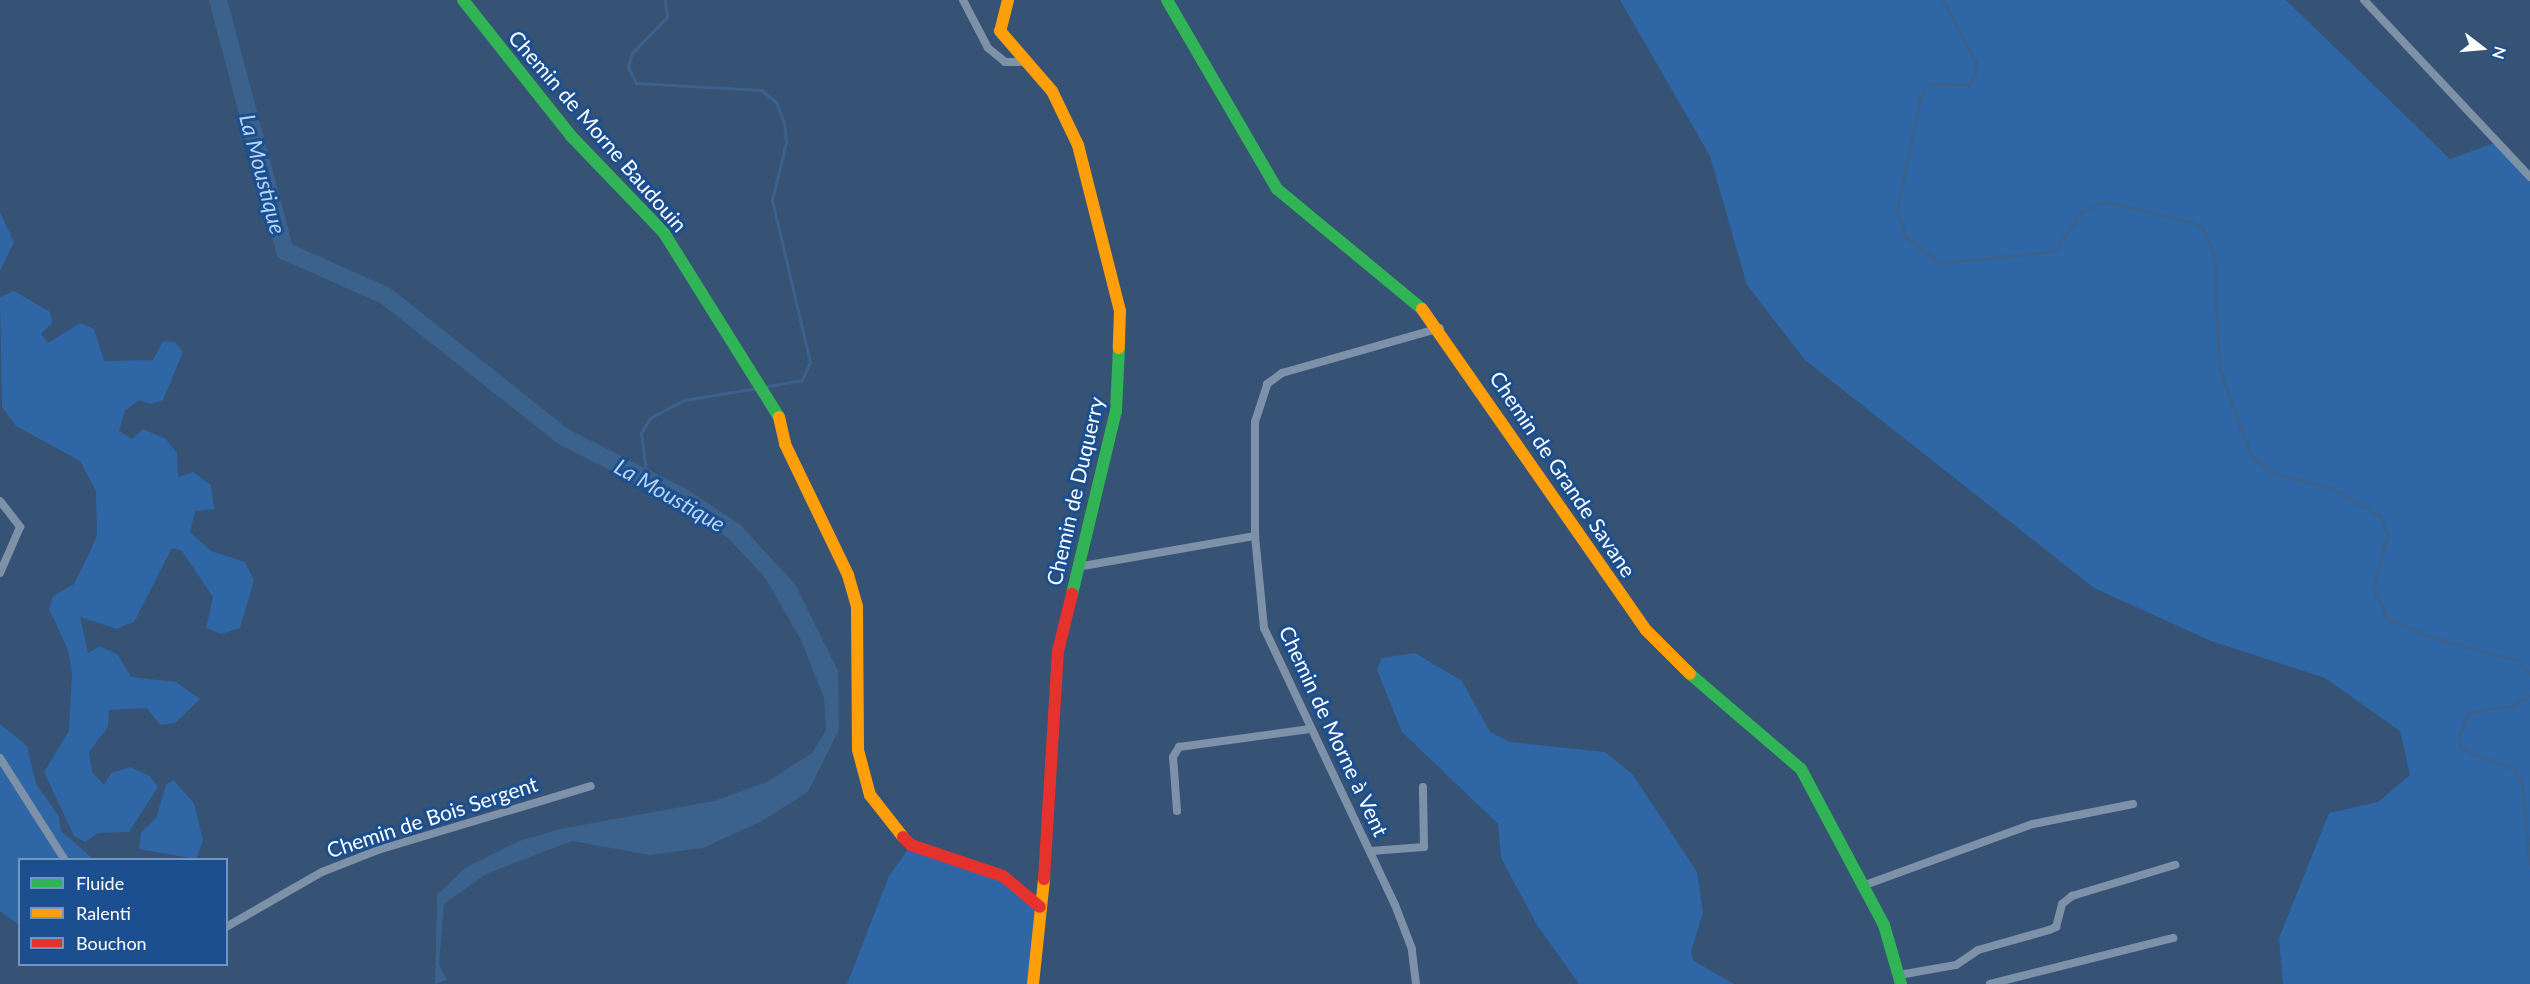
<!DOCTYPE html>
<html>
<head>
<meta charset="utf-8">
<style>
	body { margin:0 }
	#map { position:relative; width:2530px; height:984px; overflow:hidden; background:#365274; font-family:Lato,sans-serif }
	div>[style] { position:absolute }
	.green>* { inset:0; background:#2f66a5 }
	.water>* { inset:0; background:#3b618d }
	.stream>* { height:3px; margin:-1.5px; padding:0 1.5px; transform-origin:1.5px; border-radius:1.5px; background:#3b618d }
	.river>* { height:18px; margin:-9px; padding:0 9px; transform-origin:9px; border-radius:9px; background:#3b618d }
	.street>* { height:8px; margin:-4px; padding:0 4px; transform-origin:4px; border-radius:4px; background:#7d92a8 }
	.fast>* { height:12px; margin:-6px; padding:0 6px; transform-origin:6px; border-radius:6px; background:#30b455 }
	.slow>* { height:12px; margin:-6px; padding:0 6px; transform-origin:6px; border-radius:6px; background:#ff9f0a }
	.jam>* { height:12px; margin:-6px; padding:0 6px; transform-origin:6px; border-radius:6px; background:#e5322d }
	span { translate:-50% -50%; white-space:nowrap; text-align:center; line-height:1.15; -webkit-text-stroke:6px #1b4f8f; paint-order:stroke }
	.street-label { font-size:21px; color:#fff }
	.water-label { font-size:22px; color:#b5d3f5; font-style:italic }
	.legend { position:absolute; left:18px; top:858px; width:210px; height:108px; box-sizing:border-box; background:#1b4f8f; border:2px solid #7695bc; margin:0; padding:8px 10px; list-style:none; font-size:18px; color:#fff }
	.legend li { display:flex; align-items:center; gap:12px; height:30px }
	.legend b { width:30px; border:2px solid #7695bc }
	.north { position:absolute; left:2452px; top:18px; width:60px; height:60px; -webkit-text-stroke:4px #1b4f8f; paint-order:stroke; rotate:106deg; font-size:16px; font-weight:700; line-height:24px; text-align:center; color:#fff }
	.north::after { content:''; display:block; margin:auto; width:21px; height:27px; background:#fff; clip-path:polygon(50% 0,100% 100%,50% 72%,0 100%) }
</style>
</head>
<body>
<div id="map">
	<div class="green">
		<i style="clip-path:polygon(1620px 0,2286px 0,2450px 159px,2497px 142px,2530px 177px,2530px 984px,2283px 984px,2279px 938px,2329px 813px,2378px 802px,2410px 775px,2400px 731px,2325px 678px,2211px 641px,2094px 588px,1805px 360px,1747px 285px,1710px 156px)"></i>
		<i style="clip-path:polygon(0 212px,14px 242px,0 271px)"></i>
		<i style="clip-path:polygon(14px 291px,50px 312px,52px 323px,41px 334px,48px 343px,80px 323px,94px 329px,104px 361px,153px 360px,163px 341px,175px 342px,183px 352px,163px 400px,151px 404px,139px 400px,125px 411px,119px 431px,132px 439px,143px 429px,166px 439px,177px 453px,178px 477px,193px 472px,211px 485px,214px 509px,195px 511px,190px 532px,211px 551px,245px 562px,254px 580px,240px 628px,221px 634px,206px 628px,213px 597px,182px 551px,172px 548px,134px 622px,117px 629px,80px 617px,88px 653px,100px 646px,118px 655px,131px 677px,176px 682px,200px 699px,175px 723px,160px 725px,147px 708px,109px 710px,108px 727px,89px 752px,92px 772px,104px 785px,111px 773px,130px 767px,150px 776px,158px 787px,129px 832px,98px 833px,85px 842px,74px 836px,44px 772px,69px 731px,72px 674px,68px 650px,49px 609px,53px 596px,74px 584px,88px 556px,97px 535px,96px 491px,80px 461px,16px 426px,2px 407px,0 297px)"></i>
		<i style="clip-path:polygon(1415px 653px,1462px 681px,1490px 732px,1510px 742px,1605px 752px,1633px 775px,1697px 872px,1703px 912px,1691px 952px,1694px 961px,1734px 984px,1579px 984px,1537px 925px,1501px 858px,1498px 824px,1402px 732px,1377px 670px,1382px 658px)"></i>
		<i style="clip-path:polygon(0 724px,27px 746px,36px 784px,59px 816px,61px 831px,93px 859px,20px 860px,19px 925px,0 911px)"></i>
		<i style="clip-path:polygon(173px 780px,194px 803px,203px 841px,196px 859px,139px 849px,141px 833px,156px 818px,166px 785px)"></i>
		<i style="clip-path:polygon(911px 845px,1003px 876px,1040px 907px,1030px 984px,847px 984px,889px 876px)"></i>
	</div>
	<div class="water">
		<i style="clip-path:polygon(742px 527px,795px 584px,838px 671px,839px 730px,808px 792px,760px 822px,703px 848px,650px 855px,572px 841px,486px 874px,444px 904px,439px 964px,447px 980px,435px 984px,437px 895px,465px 868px,519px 841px,560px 829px,714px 801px,765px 783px,812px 753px,826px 730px,824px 698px,801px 640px,766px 579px,730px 539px)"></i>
	</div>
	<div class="stream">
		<i style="left:665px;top:0;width:17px;rotate:83deg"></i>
		<i style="left:667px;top:17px;width:50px;rotate:134.2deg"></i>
		<i style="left:632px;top:53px;width:15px;rotate:106deg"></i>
		<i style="left:628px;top:67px;width:18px;rotate:63deg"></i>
		<i style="left:636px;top:83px;width:125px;rotate:3.2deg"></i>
		<i style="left:761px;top:90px;width:19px;rotate:39deg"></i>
		<i style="left:776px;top:102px;width:22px;rotate:69deg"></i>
		<i style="left:784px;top:123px;width:19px;rotate:84deg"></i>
		<i style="left:786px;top:142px;width:60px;rotate:103.6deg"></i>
		<i style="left:772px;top:200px;width:166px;rotate:76.8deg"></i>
		<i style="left:810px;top:362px;width:20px;rotate:114deg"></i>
		<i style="left:802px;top:380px;width:39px;rotate:170deg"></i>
		<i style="left:1943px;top:0;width:71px;rotate:62.4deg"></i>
		<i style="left:1976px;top:63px;width:11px;rotate:95deg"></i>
		<i style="left:1975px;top:74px;width:13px;rotate:119deg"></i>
		<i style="left:1969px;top:85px;width:38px;rotate:-178deg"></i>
		<i style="left:1931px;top:84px;width:14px;rotate:135deg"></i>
		<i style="left:1921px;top:94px;width:118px;rotate:101.7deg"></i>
		<i style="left:1897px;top:210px;width:27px;rotate:73deg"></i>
		<i style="left:1905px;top:236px;width:44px;rotate:37.6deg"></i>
		<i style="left:1940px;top:263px;width:108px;rotate:-5.9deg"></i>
		<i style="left:2047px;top:252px;width:9px;rotate:-18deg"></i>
		<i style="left:2056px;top:249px;width:46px;rotate:-55.6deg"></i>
		<i style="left:2082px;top:211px;width:23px;rotate:-25deg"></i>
		<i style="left:2103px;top:201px;width:91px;rotate:13.3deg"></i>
		<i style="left:2192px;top:222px;width:14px;rotate:34deg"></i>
		<i style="left:2204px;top:230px;width:28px;rotate:69deg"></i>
		<i style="left:2214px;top:256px;width:111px;rotate:87.4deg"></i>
		<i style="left:2219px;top:367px;width:95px;rotate:70.2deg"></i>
		<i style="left:2251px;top:456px;width:30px;rotate:37deg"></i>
		<i style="left:2275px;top:474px;width:58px;rotate:14deg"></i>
		<i style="left:2331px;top:488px;width:56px;rotate:29.7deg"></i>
		<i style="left:2380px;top:516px;width:20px;rotate:66deg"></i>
		<i style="left:2388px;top:534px;width:55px;rotate:105.8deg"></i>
		<i style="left:2373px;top:587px;width:34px;rotate:66deg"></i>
		<i style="left:2387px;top:618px;width:48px;rotate:23.4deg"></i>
		<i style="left:2431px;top:637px;width:90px;rotate:15.4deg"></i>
		<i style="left:2518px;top:661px;width:17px;rotate:45deg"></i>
		<i style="left:647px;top:479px;width:46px;rotate:-97.4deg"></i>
		<i style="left:641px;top:433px;width:17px;rotate:-59deg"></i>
		<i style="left:650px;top:418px;width:38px;rotate:-28deg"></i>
		<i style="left:684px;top:400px;width:75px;rotate:-9.2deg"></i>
		<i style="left:2530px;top:695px;width:19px;rotate:148deg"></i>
		<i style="left:2514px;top:705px;width:47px;rotate:170.1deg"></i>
		<i style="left:2468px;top:713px;width:26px;rotate:111deg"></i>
		<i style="left:2459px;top:737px;width:8px;rotate:90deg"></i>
		<i style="left:2459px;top:745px;width:14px;rotate:34deg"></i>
		<i style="left:2471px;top:753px;width:46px;rotate:20.4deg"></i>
		<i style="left:2514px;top:769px;width:11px;rotate:52deg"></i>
		<i style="left:2521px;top:778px;width:87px;rotate:84.1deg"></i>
	</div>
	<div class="river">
		<i style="left:218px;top:0;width:260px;rotate:75.1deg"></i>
		<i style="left:285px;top:251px;width:111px;rotate:24deg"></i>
		<i style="left:386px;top:296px;width:227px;rotate:38.4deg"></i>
		<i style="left:564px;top:437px;width:129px;rotate:26.8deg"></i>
		<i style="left:679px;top:495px;width:67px;rotate:33.5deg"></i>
		<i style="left:735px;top:532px;width:25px;rotate:48deg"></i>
	</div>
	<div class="street">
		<i style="left:963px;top:0;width:54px;rotate:62.5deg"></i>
		<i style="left:988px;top:48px;width:22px;rotate:39deg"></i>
		<i style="left:1005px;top:62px;width:23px"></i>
		<i style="left:2364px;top:0;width:243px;rotate:46.8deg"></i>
		<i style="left:0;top:501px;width:33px;rotate:52deg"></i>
		<i style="left:20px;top:527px;width:50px;rotate:113.5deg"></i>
		<i style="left:1077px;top:567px;width:181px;rotate:-9.9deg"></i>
		<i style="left:0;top:758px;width:121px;rotate:57.5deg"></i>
		<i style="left:1177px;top:811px;width:54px;rotate:-94.2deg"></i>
		<i style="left:1173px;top:757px;width:12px;rotate:-59deg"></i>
		<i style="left:1179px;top:747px;width:132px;rotate:-7.8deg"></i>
		<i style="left:1371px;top:851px;width:53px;rotate:-4.3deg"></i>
		<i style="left:1424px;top:847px;width:60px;rotate:-91deg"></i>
		<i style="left:1865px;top:885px;width:179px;rotate:-20deg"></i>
		<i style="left:2033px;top:824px;width:102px;rotate:-11.3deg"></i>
		<i style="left:226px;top:927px;width:111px;rotate:-29.8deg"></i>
		<i style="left:322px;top:872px;width:60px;rotate:-21.4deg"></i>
		<i style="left:378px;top:850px;width:222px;rotate:-16.7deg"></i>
		<i style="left:1899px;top:975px;width:58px;rotate:-10deg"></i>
		<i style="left:1956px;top:965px;width:27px;rotate:-34deg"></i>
		<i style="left:1978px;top:950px;width:74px;rotate:-15.7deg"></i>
		<i style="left:2049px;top:930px;width:8px;rotate:-23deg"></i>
		<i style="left:2056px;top:927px;width:24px;rotate:-75deg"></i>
		<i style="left:2062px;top:904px;width:13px;rotate:-39deg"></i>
		<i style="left:2072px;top:896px;width:108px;rotate:-16.8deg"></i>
		<i style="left:1416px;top:984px;width:35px;rotate:-97deg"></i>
		<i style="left:1412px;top:949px;width:47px;rotate:-111.1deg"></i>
		<i style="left:1395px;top:905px;width:306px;rotate:-115.3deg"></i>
		<i style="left:1264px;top:628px;width:92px;rotate:-95.6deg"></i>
		<i style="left:1255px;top:536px;width:114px;rotate:-90deg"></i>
		<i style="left:1255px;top:422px;width:40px;rotate:-72deg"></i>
		<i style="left:1267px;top:384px;width:19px;rotate:-36deg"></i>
		<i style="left:1282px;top:373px;width:164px;rotate:-15.9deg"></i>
		<i style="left:1990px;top:984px;width:189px;rotate:-14.1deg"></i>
	</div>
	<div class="fast">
		<i style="left:463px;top:0;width:174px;rotate:51.5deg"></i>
		<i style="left:571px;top:136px;width:134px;rotate:46.2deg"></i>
		<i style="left:664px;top:233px;width:217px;rotate:58deg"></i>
		<i style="left:1167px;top:0;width:219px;rotate:59.8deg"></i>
		<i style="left:1277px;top:189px;width:188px;rotate:39.6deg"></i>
		<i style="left:1072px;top:594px;width:188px;rotate:-76.5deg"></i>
		<i style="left:1116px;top:411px;width:63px;rotate:-87.3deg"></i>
		<i style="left:1690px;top:674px;width:146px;rotate:40.6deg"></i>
		<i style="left:1801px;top:769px;width:177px;rotate:62deg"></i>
		<i style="left:1884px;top:925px;width:61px;rotate:73.9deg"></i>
	</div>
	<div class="slow">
		<i style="left:1008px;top:0;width:32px;rotate:104deg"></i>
		<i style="left:1000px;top:31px;width:79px;rotate:49.1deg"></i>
		<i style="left:1052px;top:91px;width:60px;rotate:64.3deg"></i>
		<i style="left:1078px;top:145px;width:171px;rotate:75.8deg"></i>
		<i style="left:1120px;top:311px;width:37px;rotate:92deg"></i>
		<i style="left:1422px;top:309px;width:391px;rotate:55.1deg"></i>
		<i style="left:1646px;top:630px;width:62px;rotate:45deg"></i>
		<i style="left:779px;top:417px;width:28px;rotate:77deg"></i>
		<i style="left:785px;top:444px;width:145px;rotate:64.3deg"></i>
		<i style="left:848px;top:575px;width:33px;rotate:74deg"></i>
		<i style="left:857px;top:607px;width:143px;rotate:89.6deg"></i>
		<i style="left:858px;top:750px;width:47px;rotate:75.1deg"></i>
		<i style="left:870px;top:795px;width:53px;rotate:51.8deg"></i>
		<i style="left:1033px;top:984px;width:106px;rotate:-84deg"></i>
	</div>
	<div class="jam">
		<i style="left:903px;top:837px;width:11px;rotate:45deg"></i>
		<i style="left:911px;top:845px;width:97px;rotate:18.6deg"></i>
		<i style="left:1003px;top:876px;width:48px;rotate:40deg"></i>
		<i style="left:1044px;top:879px;width:228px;rotate:-86.5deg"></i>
		<i style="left:1058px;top:651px;width:59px;rotate:-76.2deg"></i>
	</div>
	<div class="street-label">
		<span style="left:598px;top:131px;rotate:49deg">Chemin de Morne Baudouin</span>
		<span style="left:1563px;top:474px;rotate:56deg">Chemin de Grande Savane</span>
		<span style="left:1075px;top:491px;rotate:-77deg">Chemin de Duquerry</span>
		<span style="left:1334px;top:731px;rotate:65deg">Chemin de Morne à Vent</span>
		<span style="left:432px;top:817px;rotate:-18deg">Chemin de Bois Sergent</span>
	</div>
	<div class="water-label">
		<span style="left:263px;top:174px;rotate:75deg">La Moustique</span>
		<span style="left:670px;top:495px;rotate:30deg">La Moustique</span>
	</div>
	<ul class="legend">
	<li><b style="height:8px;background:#30b455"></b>Fluide</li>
	<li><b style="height:8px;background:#ff9f0a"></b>Ralenti</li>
	<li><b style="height:8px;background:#e5322d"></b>Bouchon</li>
	</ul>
	<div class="north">N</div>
</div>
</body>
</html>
